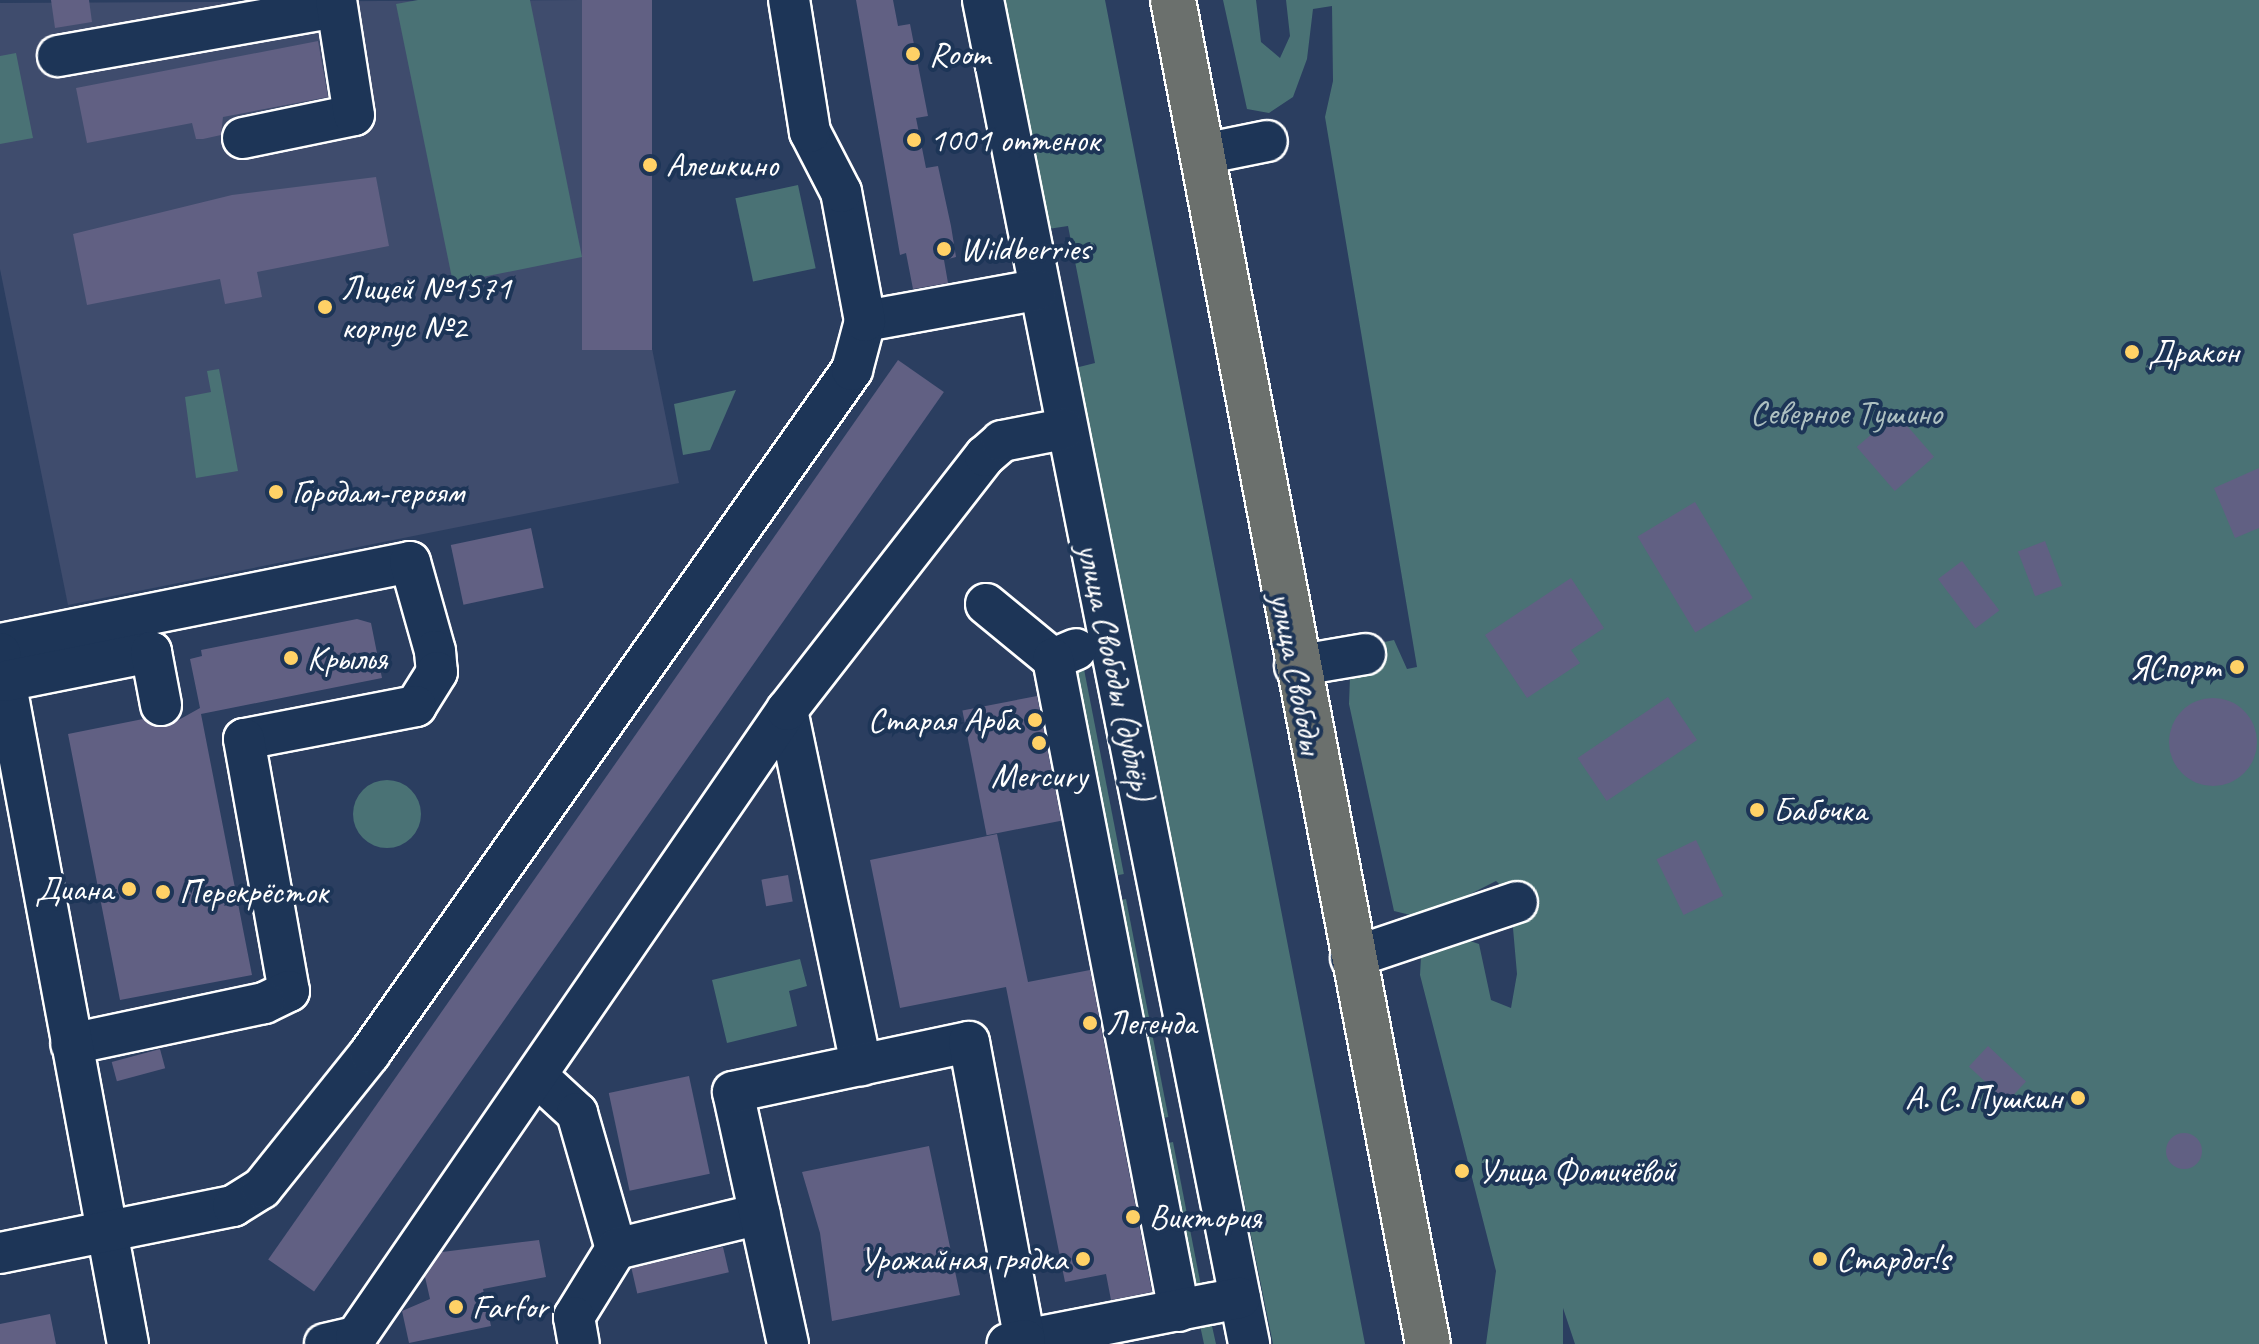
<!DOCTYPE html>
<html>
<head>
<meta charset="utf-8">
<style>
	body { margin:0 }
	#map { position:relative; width:2259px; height:1344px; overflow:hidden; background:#2b3e60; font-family:Caveat,sans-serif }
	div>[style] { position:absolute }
	.built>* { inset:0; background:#3f4c6d }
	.green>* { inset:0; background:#4a7275; transform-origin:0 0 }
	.round { border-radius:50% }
	.building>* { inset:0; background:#616083; transform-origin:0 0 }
	.roads { filter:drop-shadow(2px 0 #fff) drop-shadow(-2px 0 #fff) drop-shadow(0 2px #fff) drop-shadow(0 -2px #fff) }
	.minor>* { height:40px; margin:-20px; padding:0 20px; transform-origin:20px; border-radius:20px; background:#1d3557 }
	.major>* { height:44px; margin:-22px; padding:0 22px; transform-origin:22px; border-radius:22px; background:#6b706d }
	.dots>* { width:22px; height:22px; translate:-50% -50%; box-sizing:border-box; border:4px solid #1d3557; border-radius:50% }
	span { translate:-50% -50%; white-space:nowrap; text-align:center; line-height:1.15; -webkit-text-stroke:8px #1d3557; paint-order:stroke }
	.poi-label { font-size:34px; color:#fff }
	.left { translate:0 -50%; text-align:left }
	.right { translate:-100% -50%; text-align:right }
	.park-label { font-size:34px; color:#aec0c1 }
	.street-label { font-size:34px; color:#fff }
</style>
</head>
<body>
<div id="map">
	<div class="built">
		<i style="clip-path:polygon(582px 0,679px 483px,68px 605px,0 269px,0 3px)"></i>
	</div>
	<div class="green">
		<i style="clip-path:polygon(418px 0,530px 0,582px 257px,453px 283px,396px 4px)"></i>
		<i style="clip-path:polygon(1001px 0,1105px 0,1365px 1344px,1273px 1344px,1075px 368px,1095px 363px,1068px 226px,1048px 229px)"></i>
		<i style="clip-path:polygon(1223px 0,1256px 0,1261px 42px,1280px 58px,1290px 36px,1286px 0,2259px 0,2259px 1344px,1575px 1344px,1563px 1308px,1563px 1344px,1486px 1344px,1496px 1271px,1420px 975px,1422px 937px,1449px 934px,1479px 944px,1491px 1000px,1511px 1008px,1517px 974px,1510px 894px,1496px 881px,1423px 918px,1394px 911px,1349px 704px,1351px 649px,1394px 640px,1407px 669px,1417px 667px,1325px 117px,1333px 81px,1332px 6px,1313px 9px,1307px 59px,1293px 97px,1269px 113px,1247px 109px)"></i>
		<i style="clip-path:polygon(16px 53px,33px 138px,0 144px,0 56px)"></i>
		<i style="left:798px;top:185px;width:85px;height:64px;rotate:78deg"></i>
		<i style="clip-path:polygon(219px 369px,238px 471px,196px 478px,185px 397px,211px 392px,207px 371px)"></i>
		<i style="clip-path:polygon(736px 390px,710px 450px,683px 455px,674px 404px)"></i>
		<i style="left:1083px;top:664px;width:214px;height:14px;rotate:79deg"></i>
		<i class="round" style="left:353px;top:780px;width:68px;height:68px"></i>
		<i style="left:1126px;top:899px;width:222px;height:14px;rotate:79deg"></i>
		<i style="clip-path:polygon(800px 959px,807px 986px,789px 991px,797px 1026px,727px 1043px,712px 980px)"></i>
		<i style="left:1173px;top:1142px;width:148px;height:12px;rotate:79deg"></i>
		<i style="clip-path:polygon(1198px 1316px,1220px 1324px,1212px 1326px,1216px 1344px,1204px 1344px)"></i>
	</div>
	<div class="building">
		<i style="clip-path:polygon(51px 0,89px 0,92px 22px,55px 28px)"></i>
		<i style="left:582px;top:0;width:70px;height:350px"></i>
		<i style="clip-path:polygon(856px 0,893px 0,898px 26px,910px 24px,928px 116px,916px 118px,926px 168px,938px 166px,951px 226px,956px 257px,944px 260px,948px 283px,913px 289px,906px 253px,900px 255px)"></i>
		<i style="clip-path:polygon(318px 41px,328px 97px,223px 117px,221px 135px,203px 139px,196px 139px,192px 123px,87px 143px,76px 88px)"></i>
		<i style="clip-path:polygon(376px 177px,389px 246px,257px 272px,262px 297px,225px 304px,220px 279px,87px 305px,73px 234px,232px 195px)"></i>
		<i style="left:898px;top:360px;width:56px;height:1098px;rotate:35deg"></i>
		<i style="left:1896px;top:413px;width:58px;height:52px;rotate:49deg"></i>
		<i style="clip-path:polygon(2259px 468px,2259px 528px,2235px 538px,2214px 488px)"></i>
		<i style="left:1695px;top:502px;width:112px;height:67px;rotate:59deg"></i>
		<i style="left:531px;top:528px;width:61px;height:82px;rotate:78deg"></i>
		<i style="left:2045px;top:541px;width:48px;height:29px;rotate:69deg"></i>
		<i style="left:1962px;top:561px;width:62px;height:30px;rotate:53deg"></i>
		<i style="clip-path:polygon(1571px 578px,1604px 628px,1571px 650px,1580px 663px,1527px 698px,1485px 635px)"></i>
		<i style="clip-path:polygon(357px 619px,371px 623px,382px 678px,201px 714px,252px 975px,120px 1000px,68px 734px,143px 719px,166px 727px,200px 708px,190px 659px,202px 656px,201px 650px)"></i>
		<i style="left:1037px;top:696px;width:127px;height:76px;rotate:79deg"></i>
		<i style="left:1668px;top:697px;width:52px;height:109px;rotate:56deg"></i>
		<i class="round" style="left:2169px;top:698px;width:88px;height:88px"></i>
		<i style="clip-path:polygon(997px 834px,1028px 982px,1090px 970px,1152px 1292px,1111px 1300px,1106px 1274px,1065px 1282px,1006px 987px,900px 1008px,870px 860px)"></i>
		<i style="left:1696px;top:840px;width:62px;height:44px;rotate:64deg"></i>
		<i style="left:788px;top:875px;width:27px;height:27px;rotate:80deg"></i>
		<i style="left:1988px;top:1046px;width:52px;height:28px;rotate:43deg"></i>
		<i style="left:160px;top:1049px;width:20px;height:50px;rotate:75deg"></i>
		<i style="left:689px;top:1076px;width:100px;height:82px;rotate:78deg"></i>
		<i class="round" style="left:2166px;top:1133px;width:36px;height:36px"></i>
		<i style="clip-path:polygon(929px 1146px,960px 1295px,832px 1321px,820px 1233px,802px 1172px)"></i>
		<i style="clip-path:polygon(539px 1240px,546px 1277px,483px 1289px,491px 1326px,409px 1343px,402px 1311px,430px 1299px,425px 1277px,442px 1252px)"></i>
		<i style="left:723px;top:1247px;width:26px;height:94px;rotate:77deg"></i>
		<i style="clip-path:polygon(50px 1314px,56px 1344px,0 1344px,0 1324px)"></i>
	</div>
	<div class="roads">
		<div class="minor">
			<i style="left:983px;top:0;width:1370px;rotate:78.8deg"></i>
			<i style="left:58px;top:56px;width:281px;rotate:-10deg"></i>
			<i style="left:243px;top:138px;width:113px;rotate:-11.7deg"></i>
			<i style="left:354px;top:115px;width:116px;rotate:-98.9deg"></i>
			<i style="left:1203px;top:154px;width:65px;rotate:-11.5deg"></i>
			<i style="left:865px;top:321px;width:174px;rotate:-10.3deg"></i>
			<i style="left:986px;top:604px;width:87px;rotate:39.4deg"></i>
			<i style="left:1053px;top:659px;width:25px;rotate:-23deg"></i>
			<i style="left:0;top:644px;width:418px;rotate:-11.3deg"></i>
			<i style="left:410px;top:562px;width:92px;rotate:74.3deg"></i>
			<i style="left:435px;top:651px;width:21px;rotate:85deg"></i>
			<i style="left:437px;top:672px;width:40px;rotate:122deg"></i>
			<i style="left:416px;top:706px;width:175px;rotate:169.1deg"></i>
			<i style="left:244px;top:739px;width:256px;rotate:79.9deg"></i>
			<i style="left:289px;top:991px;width:28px;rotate:154deg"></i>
			<i style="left:264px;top:1003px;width:197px;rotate:168deg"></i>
			<i style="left:0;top:653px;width:703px;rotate:79.51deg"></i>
			<i style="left:1053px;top:659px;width:664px;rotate:79.06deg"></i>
			<i style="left:1295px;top:666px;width:71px;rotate:-9.7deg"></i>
			<i style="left:6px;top:681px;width:148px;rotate:-11.3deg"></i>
			<i style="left:151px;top:652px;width:54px;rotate:79.3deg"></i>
			<i style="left:787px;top:710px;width:363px;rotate:78.2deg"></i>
			<i style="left:1351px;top:958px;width:175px;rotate:-18.6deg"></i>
			<i style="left:539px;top:1078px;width:52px;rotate:42.6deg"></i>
			<i style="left:577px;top:1113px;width:141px;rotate:74deg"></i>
			<i style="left:616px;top:1249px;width:80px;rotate:121.7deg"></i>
			<i style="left:574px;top:1317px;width:27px;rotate:80deg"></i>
			<i style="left:616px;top:1249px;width:148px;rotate:-13.7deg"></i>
			<i style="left:0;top:1253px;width:238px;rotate:-11.4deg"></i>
			<i style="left:233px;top:1206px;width:34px;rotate:-32deg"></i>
			<i style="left:262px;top:1188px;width:173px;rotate:-51.3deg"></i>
			<i style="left:370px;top:1053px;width:836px;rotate:-54.79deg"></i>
			<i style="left:852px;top:370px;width:51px;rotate:-75.1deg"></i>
			<i style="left:865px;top:321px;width:131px;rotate:-100.5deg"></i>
			<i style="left:841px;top:192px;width:68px;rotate:-117.3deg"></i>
			<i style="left:810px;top:132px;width:134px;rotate:-99deg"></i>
			<i style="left:1025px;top:1340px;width:219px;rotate:-11.1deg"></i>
			<i style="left:325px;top:1344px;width:32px;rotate:-13deg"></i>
			<i style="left:356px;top:1337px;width:761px;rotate:-55.5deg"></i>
			<i style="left:787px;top:710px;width:322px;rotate:-52.1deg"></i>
			<i style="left:985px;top:456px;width:23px;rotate:-41deg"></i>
			<i style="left:1002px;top:441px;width:63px;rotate:-11deg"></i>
			<i style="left:788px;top:1344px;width:258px;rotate:-102.3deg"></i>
			<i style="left:733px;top:1092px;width:241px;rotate:-12deg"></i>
			<i style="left:969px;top:1042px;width:303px;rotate:79.4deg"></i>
			<i style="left:1025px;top:1340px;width:18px;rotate:167deg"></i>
		</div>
		<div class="major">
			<i style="left:1173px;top:0;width:1368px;rotate:79.26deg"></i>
		</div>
	</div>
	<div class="dots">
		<i style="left:913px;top:54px;background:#ffd166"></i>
		<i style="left:914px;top:140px;background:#ffd166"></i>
		<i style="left:650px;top:165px;background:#ffd166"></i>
		<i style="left:944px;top:249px;background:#ffd166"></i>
		<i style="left:325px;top:307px;background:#ffd166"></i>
		<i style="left:2132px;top:352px;background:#ffd166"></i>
		<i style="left:276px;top:492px;background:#ffd166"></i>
		<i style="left:291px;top:658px;background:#ffd166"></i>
		<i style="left:2237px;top:667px;background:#ffd166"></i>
		<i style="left:1035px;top:720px;background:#ffd166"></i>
		<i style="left:1039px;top:743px;background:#ffd166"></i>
		<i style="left:1757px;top:810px;background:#ffd166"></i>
		<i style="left:129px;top:889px;background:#ffd166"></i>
		<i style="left:163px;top:892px;background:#ffd166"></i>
		<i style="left:1090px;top:1023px;background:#ffd166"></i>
		<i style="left:2078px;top:1098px;background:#ffd166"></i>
		<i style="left:1462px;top:1171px;background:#ffd166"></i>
		<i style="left:1133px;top:1217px;background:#ffd166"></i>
		<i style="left:1083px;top:1259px;background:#ffd166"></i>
		<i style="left:1820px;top:1259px;background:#ffd166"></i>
		<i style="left:456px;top:1307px;background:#ffd166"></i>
	</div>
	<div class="poi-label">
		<span class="left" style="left:929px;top:54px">Room</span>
		<span class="left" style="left:930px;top:140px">1001 оттенок</span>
		<span class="left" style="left:666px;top:165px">Алешкино</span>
		<span class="left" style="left:960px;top:249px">Wildberries</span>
		<span class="left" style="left:341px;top:307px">Лицей №1571<br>корпус №2</span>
		<span class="left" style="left:2148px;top:352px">Дракон</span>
		<span class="left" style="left:292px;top:492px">Городам-героям</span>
		<span class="left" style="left:307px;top:658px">Крылья</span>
		<span class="right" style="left:2221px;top:667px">ЯСпорт</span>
		<span class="right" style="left:1019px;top:720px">Старая Арба</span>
		<span style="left:1039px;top:776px">Mercury</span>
		<span class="left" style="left:1773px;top:810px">Бабочка</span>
		<span class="right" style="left:113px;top:889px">Диана</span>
		<span class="left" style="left:179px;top:892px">Перекрёсток</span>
		<span class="left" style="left:1106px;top:1023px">Легенда</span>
		<span class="right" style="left:2062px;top:1098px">А. С. Пушкин</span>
		<span class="left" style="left:1478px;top:1171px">Улица Фомичёвой</span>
		<span class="left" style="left:1149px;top:1217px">Виктория</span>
		<span class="right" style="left:1067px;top:1259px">Урожайная грядка</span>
		<span class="left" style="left:1836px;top:1259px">Стардог!s</span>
		<span class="left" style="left:472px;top:1307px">Farfor</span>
	</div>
	<div class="park-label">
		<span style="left:1846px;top:413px">Северное Тушино</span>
	</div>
	<div class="street-label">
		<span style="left:1116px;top:672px;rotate:78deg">улица Свободы (дублёр)</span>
		<span style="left:1297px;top:673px;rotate:79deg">улица Свободы</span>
	</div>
</div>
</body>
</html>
